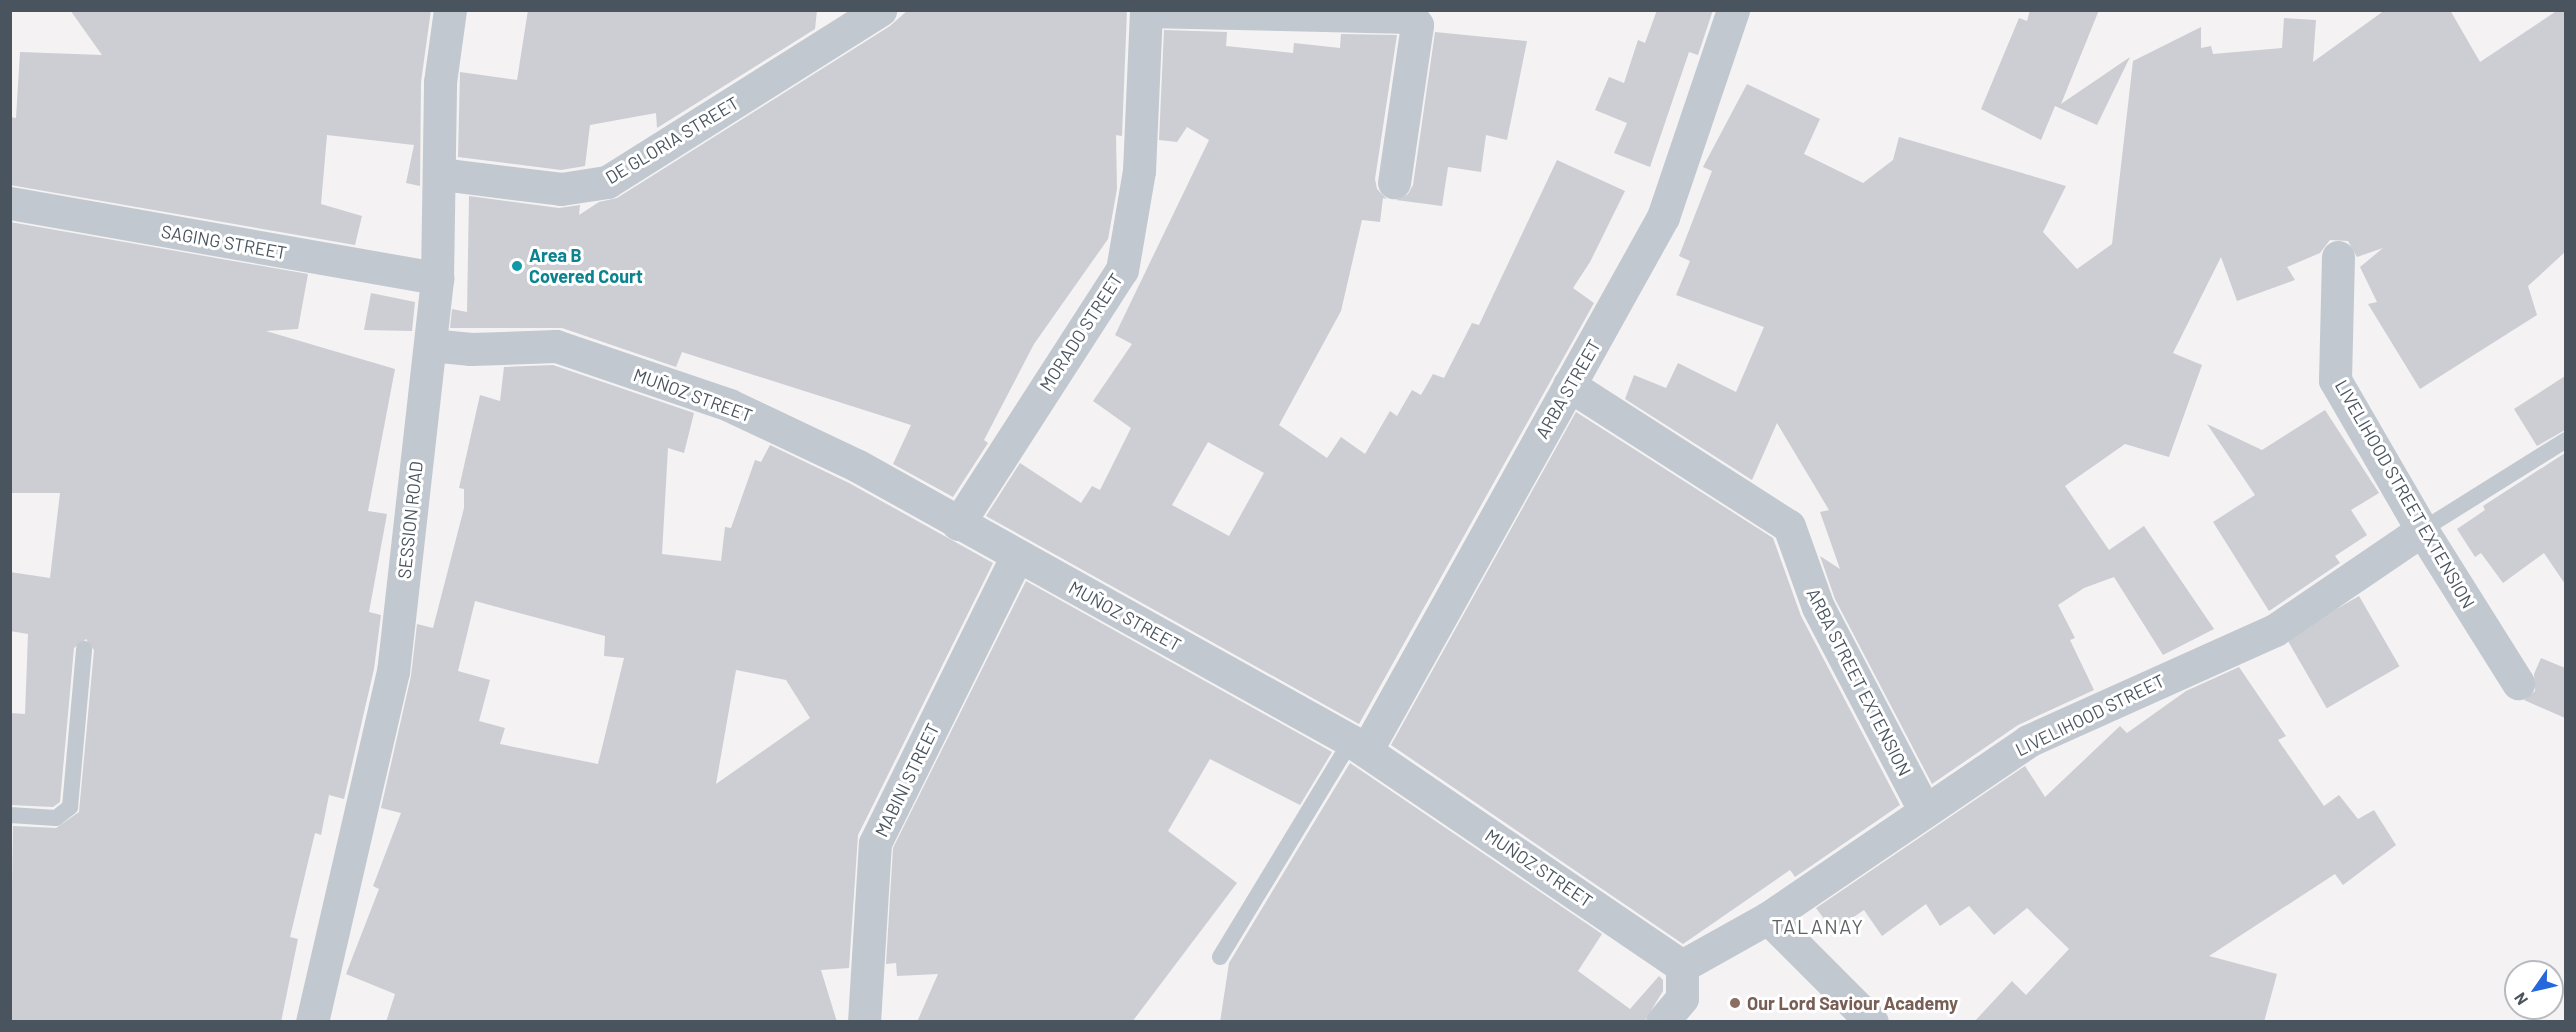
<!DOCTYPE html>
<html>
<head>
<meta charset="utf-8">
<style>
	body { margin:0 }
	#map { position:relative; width:2576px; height:1032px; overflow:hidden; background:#f4f2f2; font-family:Barlow,sans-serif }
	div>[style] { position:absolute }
	.building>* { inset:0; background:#ccced4; transform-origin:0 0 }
	.service>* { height:16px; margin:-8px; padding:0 8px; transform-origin:8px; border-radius:8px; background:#c1c8d0 }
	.minor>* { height:33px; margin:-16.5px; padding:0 16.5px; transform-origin:16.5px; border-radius:16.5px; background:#c1c8d0 }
	.dots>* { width:16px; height:16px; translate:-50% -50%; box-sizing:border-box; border:3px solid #fff; border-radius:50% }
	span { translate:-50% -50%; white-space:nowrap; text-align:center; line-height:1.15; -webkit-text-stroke:6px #fff; paint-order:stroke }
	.street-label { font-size:18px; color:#4a545f }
	.culture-label { font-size:18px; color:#0d838f; font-weight:700 }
	.left { translate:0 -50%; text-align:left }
	.education-label { font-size:18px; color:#785e54; font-weight:700 }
	.neighbourhood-label { font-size:20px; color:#5f6266; letter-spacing:1.5px }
	.frame { position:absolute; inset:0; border:12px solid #4a545f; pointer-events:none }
	.north { position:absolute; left:2504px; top:960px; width:60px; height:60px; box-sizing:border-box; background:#fff; border:2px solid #b7bbbf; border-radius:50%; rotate:236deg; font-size:16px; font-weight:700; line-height:24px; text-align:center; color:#4a545f }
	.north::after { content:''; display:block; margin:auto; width:21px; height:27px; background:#2468dc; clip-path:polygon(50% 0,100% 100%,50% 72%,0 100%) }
</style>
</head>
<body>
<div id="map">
	<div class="building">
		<i style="clip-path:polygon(70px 10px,431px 10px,421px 82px,420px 186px,406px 183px,414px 145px,327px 135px,321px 204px,362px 216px,355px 245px,10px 185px,10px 117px,16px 118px,20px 52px,102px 55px)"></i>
		<i style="clip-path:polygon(528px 10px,817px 10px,815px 29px,657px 128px,656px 113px,590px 125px,585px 166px,561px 170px,458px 157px,460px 72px,517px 80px)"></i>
		<i style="clip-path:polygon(908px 10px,1127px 10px,1122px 136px,1116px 135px,1117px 189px,1108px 239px,1034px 344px,984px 440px,988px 443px,953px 497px,893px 464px,911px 425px,682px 352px,676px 367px,562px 328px,450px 328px,452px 309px,467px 312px,469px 196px,559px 208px,580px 205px,579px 215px,599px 202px,617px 198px,890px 26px)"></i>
		<i style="clip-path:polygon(1657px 10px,1713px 10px,1698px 55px,1689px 52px,1650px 167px,1614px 153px,1627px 123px,1595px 110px,1609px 77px,1624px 83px,1638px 40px,1645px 43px)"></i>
		<i style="clip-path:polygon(2030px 10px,2099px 10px,2061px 104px,2130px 57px,2097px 125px,2055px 106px,2041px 140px,1981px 109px,2019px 18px,2027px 21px)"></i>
		<i style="clip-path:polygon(2385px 10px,2450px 10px,2480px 62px,2558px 10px,2565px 10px,2565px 252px,2528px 286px,2537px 315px,2420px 389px,2368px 304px,2377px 302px,2360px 267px,2383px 248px,2357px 257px,2348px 241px,2330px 240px,2320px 253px,2287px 267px,2295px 280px,2237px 301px,2221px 257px,2173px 353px,2202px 365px,2169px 457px,2125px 444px,2065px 486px,2109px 550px,2144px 526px,2214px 629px,2163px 655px,2114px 577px,2084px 588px,2058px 605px,2075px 638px,2070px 640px,2094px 690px,2018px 725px,1932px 784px,1835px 599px,1820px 556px,1840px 569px,1820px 512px,1829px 510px,1777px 423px,1752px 480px,1625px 399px,1634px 375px,1666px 388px,1678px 363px,1736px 392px,1764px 327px,1676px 295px,1690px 261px,1679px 256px,1712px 171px,1703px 167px,1747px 84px,1820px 119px,1804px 154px,1863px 183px,1893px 160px,1899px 137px,2066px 186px,2043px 232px,2077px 269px,2112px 244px,2133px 61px,2201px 27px,2201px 48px,2211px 46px,2213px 54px,2282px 48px,2284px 18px,2316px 20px,2313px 62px)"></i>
		<i style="clip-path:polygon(evenodd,1164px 30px,1227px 32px,1226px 46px,1293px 53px,1294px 43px,1340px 48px,1341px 34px,1397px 35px,1375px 179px,1377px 189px,1387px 199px,1383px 198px,1380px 222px,1362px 220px,1341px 311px,1279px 425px,1327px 458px,1341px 437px,1365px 454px,1390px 411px,1397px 416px,1412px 390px,1421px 395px,1433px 374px,1444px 378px,1472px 323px,1479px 325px,1557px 160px,1625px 191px,1590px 262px,1573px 288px,1594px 303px,1359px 724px,986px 516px,1020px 463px,1081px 503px,1092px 486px,1100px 490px,1131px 428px,1093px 401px,1132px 344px,1115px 335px,1209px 140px,1187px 127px,1177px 142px,1159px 140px,1164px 30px,1208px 442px,1264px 473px,1229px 536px,1172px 505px,1208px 442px)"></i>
		<i style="clip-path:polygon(1435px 32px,1527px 41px,1507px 140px,1486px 135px,1481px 172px,1448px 167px,1442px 206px,1396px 200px,1408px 194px,1413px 185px)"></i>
		<i style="clip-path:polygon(10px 222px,308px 274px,298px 329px,266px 331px,395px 369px,368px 511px,387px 514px,369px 612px,381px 615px,374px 669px,344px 799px,329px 795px,321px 835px,315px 833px,290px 937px,298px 939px,281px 1022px,10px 1022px,13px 826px,56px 828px,79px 812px,94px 650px,86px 639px,74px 648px,60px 802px,53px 807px,10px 805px,10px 713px,25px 714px,28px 634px,10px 631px,10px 572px,50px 578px,60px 493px,10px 493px)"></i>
		<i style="clip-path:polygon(371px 293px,415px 302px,412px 331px,364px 330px)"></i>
		<i style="clip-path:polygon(evenodd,553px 365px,694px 413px,684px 453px,668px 448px,662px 554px,721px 561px,725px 527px,731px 528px,755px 460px,761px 462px,770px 445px,849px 483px,993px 563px,858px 835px,849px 968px,821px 970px,837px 1022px,386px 1022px,395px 994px,346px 974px,379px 889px,373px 886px,401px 813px,381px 808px,411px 676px,417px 624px,433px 628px,464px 508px,464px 489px,459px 488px,480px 395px,500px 401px,504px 367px,553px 365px,475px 601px,605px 636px,604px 656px,624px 658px,598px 764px,500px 744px,505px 728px,479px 721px,490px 680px,458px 671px,475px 601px,553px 365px,736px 670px,786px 680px,810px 718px,716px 784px,736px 670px)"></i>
		<i style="clip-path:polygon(2565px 376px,2565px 430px,2537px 446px,2514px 409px)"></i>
		<i style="clip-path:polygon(2325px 410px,2379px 493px,2351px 510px,2367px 535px,2335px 556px,2340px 563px,2269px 611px,2213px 522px,2255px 495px,2207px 424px,2262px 450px)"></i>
		<i style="clip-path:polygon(1576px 412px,1773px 538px,1801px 616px,1900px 805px,1795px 877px,1790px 870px,1683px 944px,1391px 745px)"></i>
		<i style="clip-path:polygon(2565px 453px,2565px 584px,2544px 553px,2503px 583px,2481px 553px,2475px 557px,2457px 529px,2485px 510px,2483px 506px)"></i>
		<i style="clip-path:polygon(1026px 581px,1332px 752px,1300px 805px,1210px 759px,1168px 831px,1237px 883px,1132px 1022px,917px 1022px,938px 974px,897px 976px,896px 963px,886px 964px,893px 848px)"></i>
		<i style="left:2359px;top:596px;width:81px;height:84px;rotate:60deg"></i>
		<i style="clip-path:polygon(2541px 658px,2565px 668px,2565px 718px,2524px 700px,2535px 691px,2534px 674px)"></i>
		<i style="clip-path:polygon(2239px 667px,2286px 736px,2278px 740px,2324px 806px,2339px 795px,2358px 819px,2374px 810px,2396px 845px,2343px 885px,2335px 874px,2209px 956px,2277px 974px,2264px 1022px,1974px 1022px,2012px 981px,2026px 995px,2069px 949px,2027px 908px,1994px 935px,1969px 906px,1940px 926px,1926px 904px,1882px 936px,1864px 910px,1833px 931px,1816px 908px,2025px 766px,2045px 797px,2120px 726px,2127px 733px,2186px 691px)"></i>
		<i style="clip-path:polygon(1350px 763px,1602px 934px,1578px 971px,1630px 1009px,1659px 976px,1663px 980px,1663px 991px,1644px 1022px,1220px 1022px,1229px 963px)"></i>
	</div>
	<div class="service">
		<i style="left:2422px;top:530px;width:170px;rotate:-32deg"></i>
		<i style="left:10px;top:815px;width:46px;rotate:3.7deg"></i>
		<i style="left:56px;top:818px;width:18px;rotate:-38deg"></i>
		<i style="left:70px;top:807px;width:159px;rotate:-84.9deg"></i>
		<i style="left:1220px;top:957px;width:253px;rotate:-58.8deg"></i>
	</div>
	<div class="minor">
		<i style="left:1146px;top:11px;width:265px;rotate:1.3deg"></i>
		<i style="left:1411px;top:17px;width:10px;rotate:53deg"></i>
		<i style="left:1417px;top:25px;width:159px;rotate:98.3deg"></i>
		<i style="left:441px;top:174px;width:121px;rotate:7.1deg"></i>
		<i style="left:561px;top:189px;width:47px;rotate:-8.7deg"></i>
		<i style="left:607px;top:182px;width:323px;rotate:-32.2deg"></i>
		<i style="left:10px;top:203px;width:434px;rotate:10deg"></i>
		<i style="left:2338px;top:257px;width:123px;rotate:91.4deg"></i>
		<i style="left:2335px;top:380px;width:173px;rotate:59.9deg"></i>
		<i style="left:2422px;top:530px;width:181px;rotate:57.9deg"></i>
		<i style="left:430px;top:345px;width:41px;rotate:5.6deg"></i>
		<i style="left:471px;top:349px;width:85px;rotate:-2deg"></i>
		<i style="left:556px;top:346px;width:183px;rotate:18.8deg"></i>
		<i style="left:729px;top:405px;width:143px;rotate:25.3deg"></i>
		<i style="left:858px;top:466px;width:565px;rotate:29.15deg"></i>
		<i style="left:1351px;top:741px;width:400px;rotate:34.2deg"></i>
		<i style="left:1682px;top:966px;width:98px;rotate:-29.2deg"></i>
		<i style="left:1768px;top:918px;width:315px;rotate:-34.2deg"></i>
		<i style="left:2028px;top:741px;width:271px;rotate:-24.2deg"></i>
		<i style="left:2275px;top:630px;width:178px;rotate:-34.2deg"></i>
		<i style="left:1569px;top:385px;width:261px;rotate:32.7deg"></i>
		<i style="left:1789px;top:526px;width:86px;rotate:70.3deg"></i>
		<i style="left:1818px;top:607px;width:229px;rotate:62.4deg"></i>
		<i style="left:958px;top:524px;width:302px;rotate:-57.2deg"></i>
		<i style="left:1122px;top:270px;width:100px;rotate:-80.3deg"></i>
		<i style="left:1139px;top:171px;width:161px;rotate:-87.5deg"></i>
		<i style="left:1366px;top:751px;width:611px;rotate:-60.92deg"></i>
		<i style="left:1663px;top:217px;width:219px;rotate:-71.3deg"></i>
		<i style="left:1768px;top:918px;width:147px;rotate:45deg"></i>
		<i style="left:312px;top:1022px;width:359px;rotate:-77deg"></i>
		<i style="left:393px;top:672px;width:396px;rotate:-83.6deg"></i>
		<i style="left:437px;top:278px;width:196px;rotate:-89.1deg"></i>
		<i style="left:440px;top:82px;width:73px;rotate:-82.1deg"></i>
		<i style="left:864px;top:1022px;width:179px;rotate:-86.5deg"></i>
		<i style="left:875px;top:843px;width:320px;rotate:-63.7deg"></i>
		<i style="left:1662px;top:1022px;width:31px;rotate:-50deg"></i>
		<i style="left:1682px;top:998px;width:32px;rotate:-90deg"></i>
	</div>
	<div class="dots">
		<i style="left:517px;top:266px;background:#0f9aa8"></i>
		<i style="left:1735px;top:1003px;background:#8d6e63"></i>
	</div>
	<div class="street-label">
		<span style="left:672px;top:140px;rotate:-31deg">DE GLORIA STREET</span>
		<span style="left:224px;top:242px;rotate:10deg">SAGING STREET</span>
		<span style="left:1081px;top:332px;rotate:-57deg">MORADO STREET</span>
		<span style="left:1568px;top:389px;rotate:-60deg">ARBA STREET</span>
		<span style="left:693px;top:395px;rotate:20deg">MUÑOZ STREET</span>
		<span style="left:2405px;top:494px;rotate:60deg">LIVELIHOOD STREET EXTENSION</span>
		<span style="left:410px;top:520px;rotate:-84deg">SESSION ROAD</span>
		<span style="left:1125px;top:616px;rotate:29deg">MUÑOZ STREET</span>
		<span style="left:1859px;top:682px;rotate:63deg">ARBA STREET EXTENSION</span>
		<span style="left:2090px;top:715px;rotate:-26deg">LIVELIHOOD STREET</span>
		<span style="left:907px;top:780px;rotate:-64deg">MABINI STREET</span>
		<span style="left:1539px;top:868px;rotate:34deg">MUÑOZ STREET</span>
	</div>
	<div class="culture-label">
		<span class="left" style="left:529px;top:266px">Area B<br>Covered Court</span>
	</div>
	<div class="education-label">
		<span class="left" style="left:1747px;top:1003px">Our Lord Saviour Academy</span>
	</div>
	<div class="neighbourhood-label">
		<span style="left:1818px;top:926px">TALANAY</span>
	</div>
	<div class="frame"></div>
	<div class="north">N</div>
</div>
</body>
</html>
